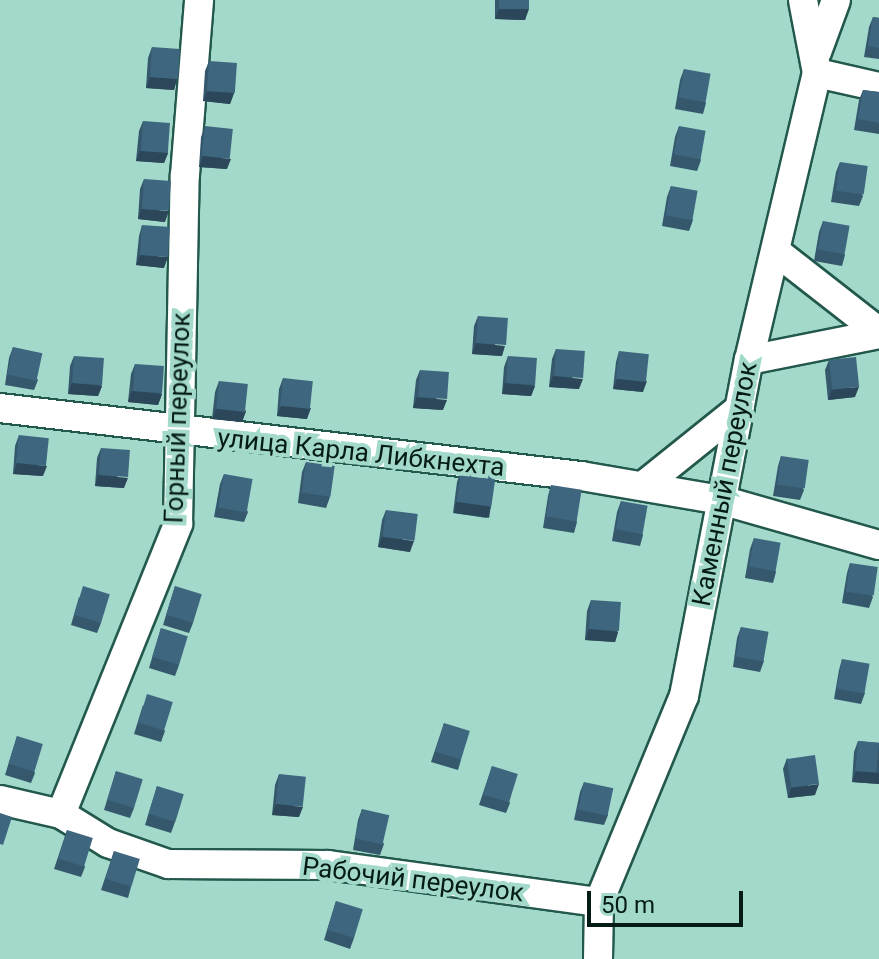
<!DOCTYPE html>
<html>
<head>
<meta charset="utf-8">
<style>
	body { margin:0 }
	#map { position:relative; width:879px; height:959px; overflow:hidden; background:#a2d9ca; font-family:Roboto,sans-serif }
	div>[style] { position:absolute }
	.roads { filter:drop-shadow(2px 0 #23584c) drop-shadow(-2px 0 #23584c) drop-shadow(0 2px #23584c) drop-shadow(0 -2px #23584c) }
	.minor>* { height:28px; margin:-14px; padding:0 14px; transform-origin:14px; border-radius:14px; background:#fff }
	.wall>* { inset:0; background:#35586d }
	.shaded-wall>* { inset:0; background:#2b4759; transform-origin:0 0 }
	.building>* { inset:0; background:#3e667f; transform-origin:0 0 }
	span { translate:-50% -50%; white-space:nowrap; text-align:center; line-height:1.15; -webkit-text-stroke:8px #a2d9ca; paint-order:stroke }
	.street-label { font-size:26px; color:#051b16 }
	.scale { position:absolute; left:587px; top:891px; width:156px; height:36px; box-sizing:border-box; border:4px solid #051b16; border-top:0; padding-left:10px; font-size:24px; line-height:28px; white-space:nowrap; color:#051b16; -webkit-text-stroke:6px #a2d9ca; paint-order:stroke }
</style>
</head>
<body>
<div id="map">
	<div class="roads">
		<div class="minor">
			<i style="left:817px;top:52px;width:55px;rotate:-69.9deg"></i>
			<i style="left:817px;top:73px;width:64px;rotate:12.7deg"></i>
			<i style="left:778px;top:253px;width:128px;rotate:38deg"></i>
			<i style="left:749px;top:360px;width:133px;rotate:-11.3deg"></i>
			<i style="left:0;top:408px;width:585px;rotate:6.68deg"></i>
			<i style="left:581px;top:476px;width:142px;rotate:9.7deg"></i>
			<i style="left:721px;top:500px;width:164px;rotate:15.9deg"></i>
			<i style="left:643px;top:486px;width:124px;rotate:-38.8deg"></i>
			<i style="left:0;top:800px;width:63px;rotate:12.9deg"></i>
			<i style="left:61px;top:814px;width:55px;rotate:31.7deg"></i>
			<i style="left:108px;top:843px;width:64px;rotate:19.3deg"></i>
			<i style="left:168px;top:864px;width:160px;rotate:0.4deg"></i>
			<i style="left:328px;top:865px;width:274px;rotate:7.8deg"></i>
			<i style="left:61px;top:814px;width:313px;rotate:-68deg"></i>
			<i style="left:178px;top:524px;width:349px;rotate:-88.9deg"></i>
			<i style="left:185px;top:175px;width:176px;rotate:-85.4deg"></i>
			<i style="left:598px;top:959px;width:57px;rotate:-89deg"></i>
			<i style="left:599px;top:902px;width:223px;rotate:-67.6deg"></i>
			<i style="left:684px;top:696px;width:342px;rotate:-79.1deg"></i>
			<i style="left:749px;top:360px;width:295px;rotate:-76.7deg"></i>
			<i style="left:817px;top:73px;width:74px;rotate:-100.9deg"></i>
		</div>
	</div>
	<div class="wall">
		<i style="clip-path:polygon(495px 0,529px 0,525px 20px,495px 19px)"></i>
		<i style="clip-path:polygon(873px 17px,879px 18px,879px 59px,864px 57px,869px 27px)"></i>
		<i style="clip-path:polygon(152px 47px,177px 79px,174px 90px,146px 88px,148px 58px)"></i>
		<i style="clip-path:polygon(209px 61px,234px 93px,230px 104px,203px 101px,205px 71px)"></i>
		<i style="clip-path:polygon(684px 69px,706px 103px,703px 114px,675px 109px,680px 80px)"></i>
		<i style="clip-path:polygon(863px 90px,879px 92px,879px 134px,854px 130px,859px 100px)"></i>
		<i style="clip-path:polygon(143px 121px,168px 153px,164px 163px,136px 161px,139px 131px)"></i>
		<i style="clip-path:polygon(205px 126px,227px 169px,199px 167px,201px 137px)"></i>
		<i style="clip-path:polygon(679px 126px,701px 160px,697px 171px,670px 166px,675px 137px)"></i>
		<i style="clip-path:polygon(840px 162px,863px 196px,859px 206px,831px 202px,836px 172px)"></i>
		<i style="clip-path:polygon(144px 179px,165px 222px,138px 219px,140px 189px)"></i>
		<i style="clip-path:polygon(671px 186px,693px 220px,689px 231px,662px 226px,667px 197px)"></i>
		<i style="clip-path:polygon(823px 221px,845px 255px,842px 266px,814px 261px,819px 232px)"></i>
		<i style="clip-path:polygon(142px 225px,164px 268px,136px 265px,139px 236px)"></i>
		<i style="clip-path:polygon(478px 316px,502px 356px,472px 354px,474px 326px)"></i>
		<i style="clip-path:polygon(13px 347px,38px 380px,34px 390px,5px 385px,9px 358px)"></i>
		<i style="clip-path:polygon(556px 349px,579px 389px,549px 387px,552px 359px)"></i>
		<i style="clip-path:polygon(619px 351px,643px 392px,613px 389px,616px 362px)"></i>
		<i style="clip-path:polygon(74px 356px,102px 386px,98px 396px,68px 394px,70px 366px)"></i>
		<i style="clip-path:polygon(508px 356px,535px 386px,531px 396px,502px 394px,504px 367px)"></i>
		<i style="clip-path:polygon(829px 360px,855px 397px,828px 400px,825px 370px)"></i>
		<i style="clip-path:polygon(135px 364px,162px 394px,158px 405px,128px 402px,131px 374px)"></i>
		<i style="clip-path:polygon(420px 370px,443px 410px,413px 408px,416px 380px)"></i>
		<i style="clip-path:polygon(283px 378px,307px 419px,277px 416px,279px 389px)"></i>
		<i style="clip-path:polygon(219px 381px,246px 411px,242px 422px,212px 419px,215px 392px)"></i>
		<i style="clip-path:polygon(19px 435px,43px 476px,13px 474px,15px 446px)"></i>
		<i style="clip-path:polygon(101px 448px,124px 488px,95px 486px,97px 458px)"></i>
		<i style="clip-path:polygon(781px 456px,804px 490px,800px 500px,773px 496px,778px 466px)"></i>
		<i style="clip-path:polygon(306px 462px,330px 497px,326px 508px,298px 503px,302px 472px)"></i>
		<i style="clip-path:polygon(461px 471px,491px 507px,487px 518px,453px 513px,457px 482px)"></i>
		<i style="clip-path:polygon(224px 474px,248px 512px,244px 522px,214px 517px,220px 484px)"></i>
		<i style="clip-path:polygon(551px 485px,577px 522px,574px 533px,543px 528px,548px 496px)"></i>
		<i style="clip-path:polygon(621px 501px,643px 535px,640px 546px,612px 541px,617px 512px)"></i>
		<i style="clip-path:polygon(386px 510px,410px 552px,378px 547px,382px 520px)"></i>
		<i style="clip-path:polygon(754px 538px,776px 572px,773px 583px,745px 578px,750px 549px)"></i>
		<i style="clip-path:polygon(850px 563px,873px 597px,869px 608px,842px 603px,847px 573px)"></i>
		<i style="clip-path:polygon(175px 586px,193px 623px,189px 633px,163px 625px)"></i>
		<i style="clip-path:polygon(79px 597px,101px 623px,97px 633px,71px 625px)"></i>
		<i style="clip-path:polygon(591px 600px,618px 632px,615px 642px,585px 640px,587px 611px)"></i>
		<i style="clip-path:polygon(741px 627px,764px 661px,760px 672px,733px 667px,737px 638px)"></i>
		<i style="clip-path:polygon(161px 628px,179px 665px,175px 676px,149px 668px)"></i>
		<i style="clip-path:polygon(842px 659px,865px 693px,861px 704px,834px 699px,839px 670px)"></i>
		<i style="clip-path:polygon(143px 705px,165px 731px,161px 742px,134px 734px)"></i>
		<i style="clip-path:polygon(444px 723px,461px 760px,458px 770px,431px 762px)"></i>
		<i style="clip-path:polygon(17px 736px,35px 773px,31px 783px,5px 775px)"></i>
		<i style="clip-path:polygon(858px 741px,879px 743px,879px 784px,852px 782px,854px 752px)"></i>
		<i style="clip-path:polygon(787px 758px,815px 795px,788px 798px,783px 769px)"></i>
		<i style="clip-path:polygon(492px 766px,510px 803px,506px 813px,479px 805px)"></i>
		<i style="clip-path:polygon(116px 771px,134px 808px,130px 818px,104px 810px)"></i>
		<i style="clip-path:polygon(279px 774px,299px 817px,272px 815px,275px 785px)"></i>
		<i style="clip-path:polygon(584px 782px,608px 815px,604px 825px,574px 820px,580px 792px)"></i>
		<i style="clip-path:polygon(157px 786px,175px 822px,171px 833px,145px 825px)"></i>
		<i style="clip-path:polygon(362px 809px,384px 844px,380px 855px,353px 850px,358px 820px)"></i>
		<i style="clip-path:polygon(67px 830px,85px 867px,81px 877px,54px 869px)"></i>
		<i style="clip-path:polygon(114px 851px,131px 887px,128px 898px,101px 890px)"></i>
		<i style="clip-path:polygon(336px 901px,354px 938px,350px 949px,324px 940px)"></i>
	</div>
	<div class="shaded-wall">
		<i style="clip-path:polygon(499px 9px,529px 9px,525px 20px,495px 19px)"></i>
		<i style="clip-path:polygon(150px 77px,177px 79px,174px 90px,146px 88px)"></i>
		<i style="clip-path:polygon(207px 91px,234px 93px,230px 104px,203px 101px)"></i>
		<i style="clip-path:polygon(140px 151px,168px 153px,164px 163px,136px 161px)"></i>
		<i style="clip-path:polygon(203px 156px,231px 159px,227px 169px,199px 167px)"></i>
		<i style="clip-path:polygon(141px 209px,169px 211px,165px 222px,138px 219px)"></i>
		<i style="clip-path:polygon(140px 255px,168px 257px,164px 268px,136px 265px)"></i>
		<i style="clip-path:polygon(476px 343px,505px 346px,502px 356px,472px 354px)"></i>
		<i style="clip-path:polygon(553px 376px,583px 379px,579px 389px,549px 387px)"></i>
		<i style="clip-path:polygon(617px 379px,647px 381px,643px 392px,613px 389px)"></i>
		<i style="clip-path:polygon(72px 383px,102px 386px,98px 396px,68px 394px)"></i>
		<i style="clip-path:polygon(505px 383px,535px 386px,531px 396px,502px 394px)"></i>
		<i style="clip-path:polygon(859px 387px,855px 397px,828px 400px,832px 389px)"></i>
		<i style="clip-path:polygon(132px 391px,162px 394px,158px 405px,128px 402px)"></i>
		<i style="clip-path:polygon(417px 397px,447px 400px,443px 410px,413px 408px)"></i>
		<i style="clip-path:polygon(281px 406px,311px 408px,307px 419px,277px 416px)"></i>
		<i style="clip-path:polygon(216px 409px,246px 411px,242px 422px,212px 419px)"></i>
		<i style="clip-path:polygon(17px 463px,47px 466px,43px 476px,13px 474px)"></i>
		<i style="clip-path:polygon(98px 475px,128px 478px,124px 488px,95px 486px)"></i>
		<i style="left:456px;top:502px;width:35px;height:11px;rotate:8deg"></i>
		<i style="clip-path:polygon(382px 537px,414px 541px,410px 552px,378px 547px)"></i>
		<i style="clip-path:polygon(589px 629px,618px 632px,615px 642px,585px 640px)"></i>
		<i style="clip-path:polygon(856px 771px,879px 773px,879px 784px,852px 782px)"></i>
		<i style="clip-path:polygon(819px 784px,815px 795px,788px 798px,791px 788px)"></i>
		<i style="clip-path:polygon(276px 804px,303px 807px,299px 817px,272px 815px)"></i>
	</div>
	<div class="building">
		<i style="left:499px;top:0;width:30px;height:9px"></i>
		<i style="clip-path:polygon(873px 17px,879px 18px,879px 48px,868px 46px)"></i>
		<i style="left:152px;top:47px;width:28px;height:30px;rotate:4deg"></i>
		<i style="left:209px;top:61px;width:28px;height:30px;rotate:4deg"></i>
		<i style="left:684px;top:69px;width:27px;height:29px;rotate:10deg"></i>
		<i style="clip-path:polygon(863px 90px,879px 92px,879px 123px,858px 119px)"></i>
		<i style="left:143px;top:121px;width:27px;height:30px;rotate:4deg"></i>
		<i style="left:205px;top:126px;width:28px;height:30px;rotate:6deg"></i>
		<i style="left:679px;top:126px;width:27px;height:29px;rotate:10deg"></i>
		<i style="left:840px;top:162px;width:28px;height:29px;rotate:8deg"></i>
		<i style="left:144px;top:179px;width:27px;height:30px;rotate:4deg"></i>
		<i style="left:671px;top:186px;width:27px;height:30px;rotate:10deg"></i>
		<i style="left:823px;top:221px;width:27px;height:29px;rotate:10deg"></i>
		<i style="left:142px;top:225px;width:28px;height:30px;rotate:4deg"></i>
		<i style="left:478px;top:316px;width:30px;height:27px;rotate:4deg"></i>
		<i style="left:13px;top:347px;width:30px;height:28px;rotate:12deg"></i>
		<i style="left:556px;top:349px;width:29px;height:27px;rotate:4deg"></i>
		<i style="left:619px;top:351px;width:30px;height:28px;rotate:6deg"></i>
		<i style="left:74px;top:356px;width:30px;height:27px;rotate:4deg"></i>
		<i style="left:508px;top:356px;width:29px;height:27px;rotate:4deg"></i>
		<i style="left:856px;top:357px;width:30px;height:27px;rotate:84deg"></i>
		<i style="left:135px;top:364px;width:29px;height:27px;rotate:4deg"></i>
		<i style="left:420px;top:370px;width:29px;height:27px;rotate:4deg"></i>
		<i style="left:283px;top:378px;width:30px;height:28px;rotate:6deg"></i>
		<i style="left:219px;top:381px;width:29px;height:28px;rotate:6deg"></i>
		<i style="left:19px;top:435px;width:30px;height:28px;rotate:6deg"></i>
		<i style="left:101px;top:448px;width:29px;height:27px;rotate:4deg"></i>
		<i style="left:781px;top:456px;width:28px;height:29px;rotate:8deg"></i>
		<i style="left:306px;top:462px;width:29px;height:31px;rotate:8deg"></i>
		<i style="left:461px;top:471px;width:35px;height:31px;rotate:8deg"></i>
		<i style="left:224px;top:474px;width:29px;height:34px;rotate:10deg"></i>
		<i style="left:551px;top:485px;width:31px;height:32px;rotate:9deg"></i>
		<i style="left:621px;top:501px;width:27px;height:29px;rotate:10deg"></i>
		<i style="left:386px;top:510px;width:32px;height:27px;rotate:7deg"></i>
		<i style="left:754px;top:538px;width:27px;height:29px;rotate:10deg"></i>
		<i style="left:850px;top:563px;width:28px;height:29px;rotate:8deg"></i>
		<i style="left:83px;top:586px;width:28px;height:30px;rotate:17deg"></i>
		<i style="left:175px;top:586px;width:28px;height:30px;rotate:17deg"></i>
		<i style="left:591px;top:600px;width:30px;height:29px;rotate:4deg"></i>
		<i style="left:741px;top:627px;width:28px;height:30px;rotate:10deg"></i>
		<i style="left:161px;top:628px;width:28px;height:30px;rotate:17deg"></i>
		<i style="left:842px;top:659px;width:28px;height:30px;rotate:10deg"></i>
		<i style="left:147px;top:694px;width:27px;height:30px;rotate:17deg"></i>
		<i style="left:444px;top:723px;width:27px;height:30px;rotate:17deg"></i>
		<i style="left:17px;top:736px;width:27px;height:29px;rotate:17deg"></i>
		<i style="left:858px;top:741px;width:21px;height:30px;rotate:5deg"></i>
		<i style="left:815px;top:755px;width:29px;height:28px;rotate:82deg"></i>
		<i style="left:492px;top:766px;width:27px;height:30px;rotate:17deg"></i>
		<i style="left:116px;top:771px;width:28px;height:30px;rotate:17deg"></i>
		<i style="left:279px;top:774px;width:27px;height:30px;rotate:6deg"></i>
		<i style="left:584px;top:782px;width:30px;height:28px;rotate:12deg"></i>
		<i style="left:157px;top:786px;width:28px;height:29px;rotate:17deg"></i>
		<i style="left:362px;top:809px;width:28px;height:30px;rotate:13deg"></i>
		<i style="clip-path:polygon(0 813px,12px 817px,3px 845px,0 844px)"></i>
		<i style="left:67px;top:830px;width:27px;height:30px;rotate:17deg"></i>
		<i style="left:114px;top:851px;width:27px;height:29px;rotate:17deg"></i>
		<i style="left:336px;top:901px;width:28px;height:30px;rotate:17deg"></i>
	</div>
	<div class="street-label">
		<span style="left:178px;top:418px;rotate:-88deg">Горный переулок</span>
		<span style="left:361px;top:453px;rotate:6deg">улица Карла Либкнехта</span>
		<span style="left:725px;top:484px;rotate:-79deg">Каменный переулок</span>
		<span style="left:413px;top:880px;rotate:7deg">Рабочий переулок</span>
	</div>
	<div class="scale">50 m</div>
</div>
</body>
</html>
